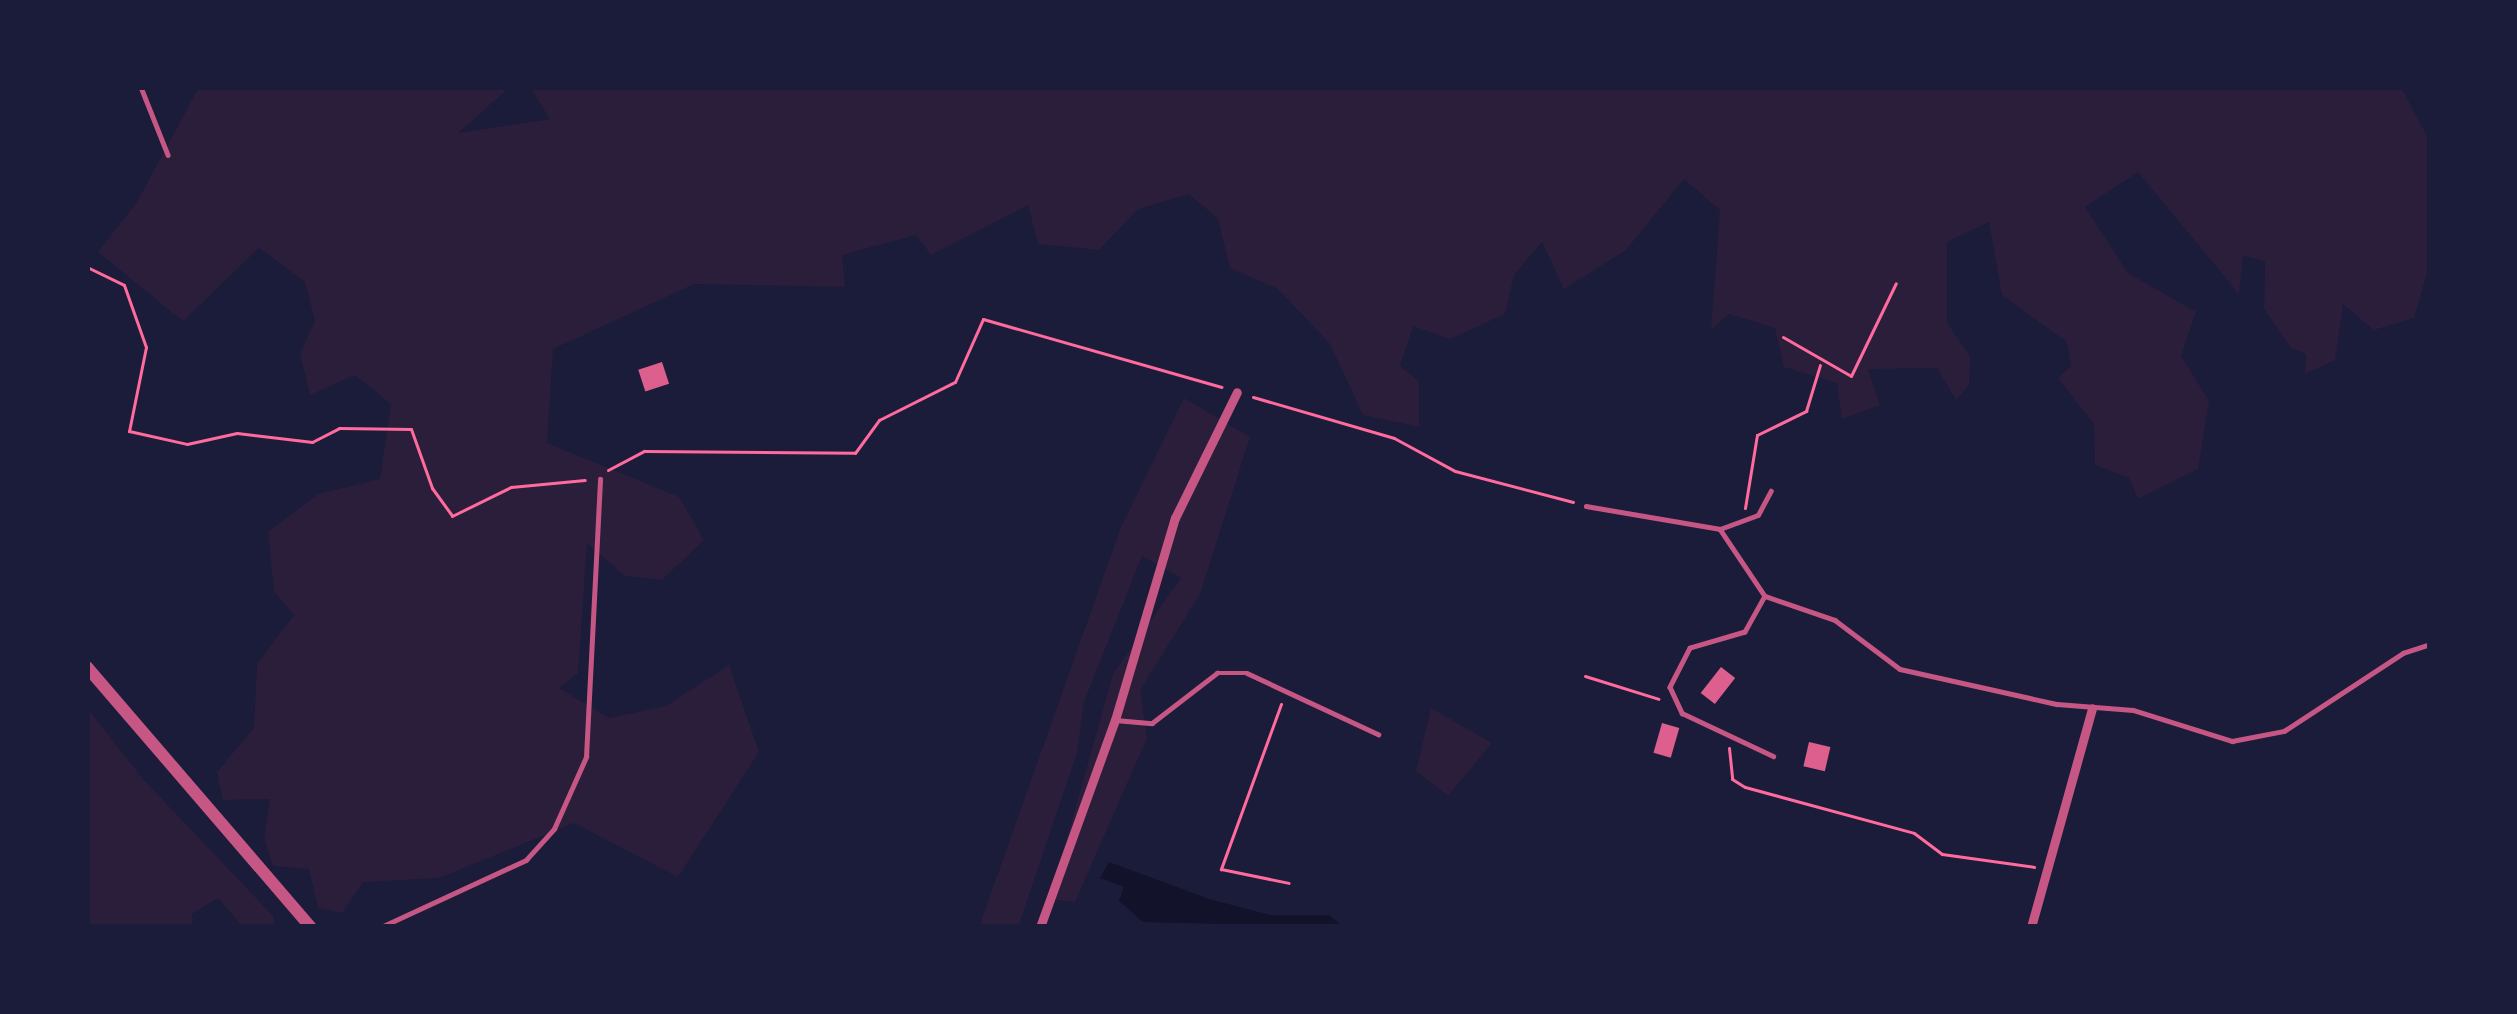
<!DOCTYPE html>
<html>
<head>
<meta charset="utf-8">
<style>
	body { margin:0 }
	#map { position:relative; width:2517px; height:1014px; overflow:hidden; background:#1b1b3a; font-family:Raleway,sans-serif }
	div>[style] { position:absolute }
	.green>* { inset:0; background:#2a1e3b }
	.water>* { inset:0; background:#12122b }
	.building>* { inset:0; background:#dd5f8e; transform-origin:0 0 }
	.path>* { height:3px; margin:-1.5px; padding:0 1.5px; transform-origin:1.5px; border-radius:1.5px; background:#ff6b9d }
	.service>* { height:4.5px; margin:-2.25px; padding:0 2.25px; transform-origin:2.25px; border-radius:2.25px; background:#c65784 }
	.minor>* { height:9px; margin:-4.5px; padding:0 4.5px; transform-origin:4.5px; border-radius:4.5px; background:#c65784 }
	.tertiary>* { height:12px; margin:-6px; padding:0 6px; transform-origin:6px; border-radius:6px; background:#c65784 }
	span { translate:-50% -50%; white-space:nowrap; text-align:center; line-height:1.15; -webkit-text-stroke:9px #1b1b3a; paint-order:stroke }
	.frame { position:absolute; inset:0; border:90px solid #1b1b3a; pointer-events:none }
</style>
</head>
<body>
<div id="map">
	<div class="green">
		<i style="clip-path:polygon(199px 87px,510px 87px,458px 133px,550px 119px,530px 87px,2401px 87px,2430px 142px,2430px 263px,2414px 318px,2374px 330px,2343px 304px,2335px 360px,2305px 374px,2306px 354px,2291px 348px,2264px 309px,2265px 261px,2243px 256px,2239px 294px,2138px 172px,2085px 207px,2128px 273px,2196px 312px,2181px 356px,2209px 401px,2198px 469px,2138px 499px,2129px 478px,2095px 465px,2094px 424px,2058px 378px,2071px 366px,2067px 342px,2002px 295px,1989px 222px,1947px 242px,1947px 323px,1970px 356px,1969px 385px,1956px 400px,1937px 368px,1868px 369px,1880px 405px,1842px 419px,1837px 383px,1784px 367px,1775px 328px,1729px 314px,1711px 330px,1720px 210px,1684px 179px,1626px 250px,1564px 289px,1542px 242px,1514px 275px,1505px 314px,1450px 339px,1413px 326px,1400px 366px,1419px 381px,1419px 427px,1363px 415px,1330px 344px,1278px 289px,1230px 268px,1218px 219px,1189px 194px,1138px 209px,1099px 250px,1038px 244px,1028px 205px,931px 255px,916px 235px,842px 255px,845px 287px,694px 284px,553px 349px,547px 443px,679px 497px,704px 540px,662px 580px,625px 576px,587px 543px,578px 673px,559px 688px,609px 718px,666px 706px,729px 665px,759px 752px,678px 877px,574px 823px,439px 878px,363px 882px,342px 913px,318px 908px,309px 869px,273px 866px,264px 838px,270px 799px,223px 800px,217px 772px,254px 728px,257px 664px,294px 615px,274px 591px,268px 532px,318px 494px,380px 479px,391px 404px,355px 375px,310px 395px,300px 353px,315px 321px,305px 282px,259px 248px,183px 321px,98px 252px,137px 202px)"></i>
		<i style="clip-path:polygon(1184px 398px,1250px 437px,1200px 594px,1140px 690px,1147px 738px,1075px 902px,1050px 899px,1113px 674px,1181px 578px,1142px 556px,1084px 702px,1077px 753px,1018px 927px,979px 927px,1121px 527px)"></i>
		<i style="clip-path:polygon(87px 708px,143px 779px,274px 917px,275px 927px,243px 927px,218px 898px,192px 914px,193px 927px,87px 927px)"></i>
		<i style="clip-path:polygon(1431px 708px,1492px 743px,1448px 796px,1416px 771px)"></i>
	</div>
	<div class="water">
		<i style="clip-path:polygon(1109px 862px,1209px 899px,1270px 915px,1329px 915px,1343px 927px,1143px 922px,1119px 901px,1124px 887px,1100px 878px)"></i>
	</div>
	<div class="building">
		<i style="left:662px;top:362px;width:23px;height:25px;rotate:72deg"></i>
		<i style="left:1721px;top:667px;width:18px;height:33px;rotate:38deg"></i>
		<i style="left:1662px;top:723px;width:18px;height:31px;rotate:16deg"></i>
		<i style="left:1809px;top:742px;width:22px;height:25px;rotate:13deg"></i>
	</div>
	<div class="path">
		<i style="left:87px;top:267px;width:41px;rotate:25.9deg"></i>
		<i style="left:124px;top:285px;width:66px;rotate:70.5deg"></i>
		<i style="left:146px;top:347px;width:86px;rotate:101.4deg"></i>
		<i style="left:129px;top:431px;width:59px;rotate:12.6deg"></i>
		<i style="left:187px;top:444px;width:51px;rotate:-12.4deg"></i>
		<i style="left:237px;top:433px;width:76px;rotate:6.8deg"></i>
		<i style="left:312px;top:442px;width:30px;rotate:-27deg"></i>
		<i style="left:339px;top:428px;width:72px;rotate:0.8deg"></i>
		<i style="left:411px;top:429px;width:63px;rotate:70.4deg"></i>
		<i style="left:432px;top:488px;width:34px;rotate:54deg"></i>
		<i style="left:452px;top:516px;width:66px;rotate:-26.2deg"></i>
		<i style="left:511px;top:487px;width:74px;rotate:-5.4deg"></i>
		<i style="left:1783px;top:337px;width:78px;rotate:29.8deg"></i>
		<i style="left:1851px;top:376px;width:103px;rotate:-64.2deg"></i>
		<i style="left:1253px;top:397px;width:147px;rotate:16.2deg"></i>
		<i style="left:1394px;top:438px;width:69px;rotate:28.4deg"></i>
		<i style="left:1455px;top:471px;width:122px;rotate:14.7deg"></i>
		<i style="left:608px;top:470px;width:41px;rotate:-27.8deg"></i>
		<i style="left:644px;top:451px;width:211px;rotate:0.5deg"></i>
		<i style="left:855px;top:453px;width:41px;rotate:-54deg"></i>
		<i style="left:879px;top:420px;width:85px;rotate:-26.6deg"></i>
		<i style="left:955px;top:382px;width:69px;rotate:-66deg"></i>
		<i style="left:983px;top:319px;width:248px;rotate:15.9deg"></i>
		<i style="left:1745px;top:508px;width:74px;rotate:-80.7deg"></i>
		<i style="left:1757px;top:435px;width:55px;rotate:-26.1deg"></i>
		<i style="left:1806px;top:411px;width:48px;rotate:-73.1deg"></i>
		<i style="left:1585px;top:676px;width:77px;rotate:17.3deg"></i>
		<i style="left:1281px;top:704px;width:176px;rotate:110deg"></i>
		<i style="left:1221px;top:869px;width:69px;rotate:11.6deg"></i>
		<i style="left:1729px;top:748px;width:31px;rotate:84deg"></i>
		<i style="left:1732px;top:779px;width:15px;rotate:32deg"></i>
		<i style="left:1745px;top:787px;width:175px;rotate:15.2deg"></i>
		<i style="left:1914px;top:833px;width:35px;rotate:37deg"></i>
		<i style="left:1942px;top:854px;width:93px;rotate:8deg"></i>
	</div>
	<div class="service">
		<i style="left:141px;top:87px;width:73px;rotate:68.3deg"></i>
		<i style="left:1586px;top:506px;width:136px;rotate:9.7deg"></i>
		<i style="left:1720px;top:529px;width:81px;rotate:56.1deg"></i>
		<i style="left:1765px;top:596px;width:74px;rotate:18.9deg"></i>
		<i style="left:1835px;top:620px;width:81px;rotate:37deg"></i>
		<i style="left:1900px;top:669px;width:161px;rotate:12.6deg"></i>
		<i style="left:2057px;top:704px;width:76px;rotate:4.5deg"></i>
		<i style="left:2133px;top:710px;width:104px;rotate:17.4deg"></i>
		<i style="left:2232px;top:741px;width:53px;rotate:-10.9deg"></i>
		<i style="left:2284px;top:731px;width:142px;rotate:-33.2deg"></i>
		<i style="left:2403px;top:653px;width:28px;rotate:-18deg"></i>
		<i style="left:1720px;top:529px;width:40px;rotate:-20.2deg"></i>
		<i style="left:1758px;top:515px;width:27px;rotate:-62deg"></i>
		<i style="left:1765px;top:596px;width:41px;rotate:119.1deg"></i>
		<i style="left:1745px;top:632px;width:57px;rotate:163.8deg"></i>
		<i style="left:1690px;top:648px;width:44px;rotate:117.1deg"></i>
		<i style="left:1670px;top:687px;width:29px;rotate:65deg"></i>
		<i style="left:1682px;top:713px;width:101px;rotate:25.3deg"></i>
		<i style="left:1115px;top:720px;width:37px;rotate:5deg"></i>
		<i style="left:1152px;top:723px;width:82px;rotate:-37.6deg"></i>
		<i style="left:1217px;top:673px;width:30px"></i>
		<i style="left:1247px;top:673px;width:145px;rotate:25deg"></i>
		<i style="left:381px;top:927px;width:160px;rotate:-24.8deg"></i>
		<i style="left:526px;top:860px;width:42px;rotate:-47.9deg"></i>
		<i style="left:554px;top:829px;width:79px;rotate:-66deg"></i>
		<i style="left:586px;top:757px;width:278px;rotate:-87.1deg"></i>
	</div>
	<div class="minor">
		<i style="left:1040px;top:927px;width:220px;rotate:-70.1deg"></i>
		<i style="left:1115px;top:720px;width:211px;rotate:-73.5deg"></i>
		<i style="left:1175px;top:518px;width:140px;rotate:-63.8deg"></i>
		<i style="left:2031px;top:927px;width:227px;rotate:-74.4deg"></i>
	</div>
	<div class="tertiary">
		<i style="left:87px;top:667px;width:343px;rotate:49.3deg"></i>
	</div>
	<div class="frame"></div>
</div>
</body>
</html>
